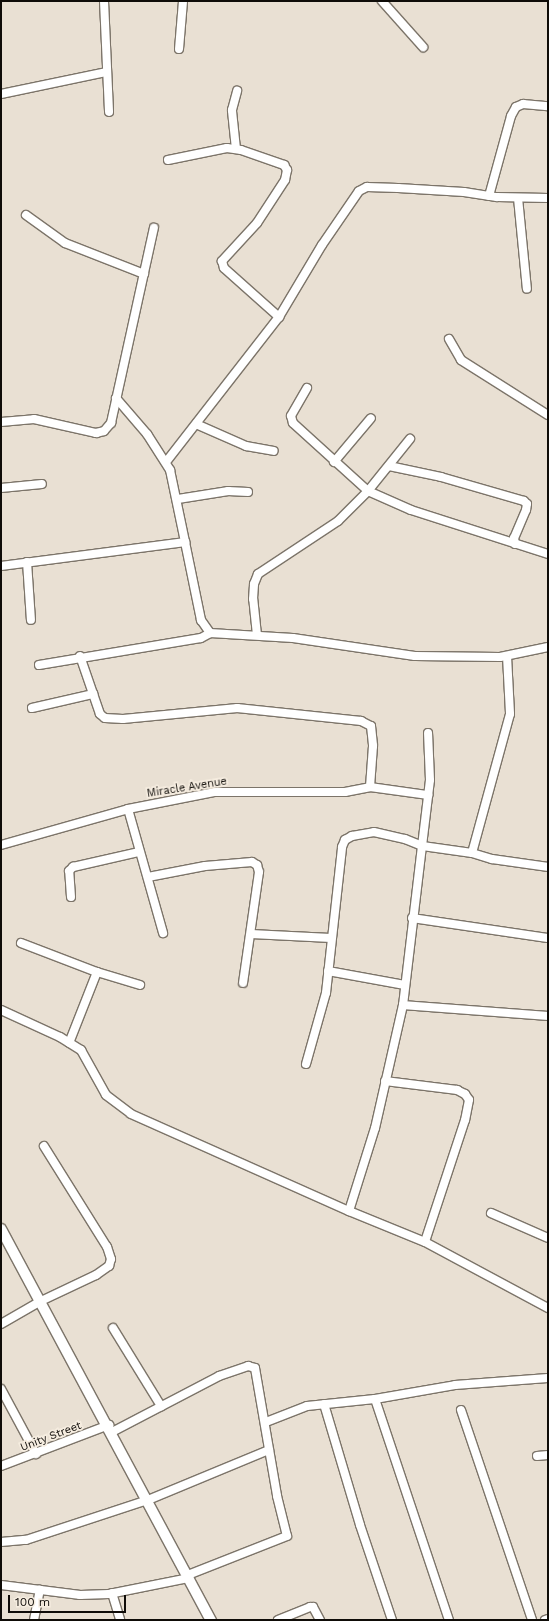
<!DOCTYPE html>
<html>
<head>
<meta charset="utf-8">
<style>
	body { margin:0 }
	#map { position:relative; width:549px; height:1621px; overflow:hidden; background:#e9e0d3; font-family:"Work Sans",sans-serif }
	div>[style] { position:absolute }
	.roads { filter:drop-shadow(1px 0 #7c7469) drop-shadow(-1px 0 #7c7469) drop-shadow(0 1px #7c7469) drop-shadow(0 -1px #7c7469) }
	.minor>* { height:8px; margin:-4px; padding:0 4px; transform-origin:4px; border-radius:4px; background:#fff }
	.tertiary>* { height:10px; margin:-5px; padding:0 5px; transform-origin:5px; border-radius:5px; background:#fff }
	span { translate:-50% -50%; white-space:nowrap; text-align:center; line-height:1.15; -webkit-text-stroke:3.5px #f6ede0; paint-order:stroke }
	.street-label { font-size:11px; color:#0f0c08 }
	.frame { position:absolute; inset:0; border:2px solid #0f0c08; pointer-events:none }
	.scale { position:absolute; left:8px; top:1595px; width:118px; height:18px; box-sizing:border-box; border:2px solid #0f0c08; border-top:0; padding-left:5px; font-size:12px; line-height:14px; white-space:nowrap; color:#0f0c08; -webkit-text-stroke:3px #f6ede0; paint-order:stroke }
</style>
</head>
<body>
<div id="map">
	<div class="roads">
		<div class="minor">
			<i style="left:104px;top:1px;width:111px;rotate:87.4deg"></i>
			<i style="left:382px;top:1px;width:62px;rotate:48.3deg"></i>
			<i style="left:179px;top:49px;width:48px;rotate:-85.2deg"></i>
			<i style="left:1px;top:94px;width:107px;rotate:-11.8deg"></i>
			<i style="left:236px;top:149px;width:39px;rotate:-96deg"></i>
			<i style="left:232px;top:110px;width:20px;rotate:-75deg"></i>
			<i style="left:168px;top:160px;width:60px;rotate:-11.5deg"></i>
			<i style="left:227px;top:148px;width:14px;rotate:8deg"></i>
			<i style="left:241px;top:150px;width:46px;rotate:19.2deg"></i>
			<i style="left:284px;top:165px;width:6px;rotate:59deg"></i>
			<i style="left:287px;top:170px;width:10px;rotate:101deg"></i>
			<i style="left:285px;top:180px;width:51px;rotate:123.1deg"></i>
			<i style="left:257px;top:223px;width:52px;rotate:132.6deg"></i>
			<i style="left:222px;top:261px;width:7px;rotate:74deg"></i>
			<i style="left:224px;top:268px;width:74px;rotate:41.7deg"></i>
			<i style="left:489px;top:196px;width:83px;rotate:-74.6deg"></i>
			<i style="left:511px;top:116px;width:10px;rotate:-61deg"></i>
			<i style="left:516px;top:107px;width:8px;rotate:-23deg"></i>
			<i style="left:523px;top:104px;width:25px;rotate:5deg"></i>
			<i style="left:518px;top:198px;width:91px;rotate:84.4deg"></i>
			<i style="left:26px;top:215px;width:48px;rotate:35.7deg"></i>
			<i style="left:65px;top:243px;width:85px;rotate:21.4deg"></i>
			<i style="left:449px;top:339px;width:24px;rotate:60deg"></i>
			<i style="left:461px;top:360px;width:103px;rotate:32.3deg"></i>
			<i style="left:307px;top:388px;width:32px;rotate:120deg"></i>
			<i style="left:291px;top:416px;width:7px;rotate:74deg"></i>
			<i style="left:293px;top:423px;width:101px;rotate:42.2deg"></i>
			<i style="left:368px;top:491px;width:47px;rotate:23.8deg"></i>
			<i style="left:411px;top:510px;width:144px;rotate:17.8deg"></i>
			<i style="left:116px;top:398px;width:48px;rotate:49.3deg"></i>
			<i style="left:147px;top:434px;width:43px;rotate:57.4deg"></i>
			<i style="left:170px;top:470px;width:74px;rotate:78.2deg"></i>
			<i style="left:1px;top:422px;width:33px;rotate:-5deg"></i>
			<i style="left:34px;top:419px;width:64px;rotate:12.7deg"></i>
			<i style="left:96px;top:433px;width:8px;rotate:-14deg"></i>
			<i style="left:104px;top:431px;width:11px;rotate:-49deg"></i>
			<i style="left:111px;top:423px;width:200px;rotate:-77.6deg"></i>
			<i style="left:196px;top:424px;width:55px;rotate:23.7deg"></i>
			<i style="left:246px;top:446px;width:28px;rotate:10deg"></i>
			<i style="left:166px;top:462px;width:184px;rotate:-52.1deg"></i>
			<i style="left:279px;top:317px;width:84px;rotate:-59.2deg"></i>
			<i style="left:322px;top:245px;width:65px;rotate:-55.6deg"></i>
			<i style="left:359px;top:191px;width:9px;rotate:-27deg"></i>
			<i style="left:367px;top:187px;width:31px;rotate:2deg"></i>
			<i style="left:398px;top:188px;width:66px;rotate:3.5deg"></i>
			<i style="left:464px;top:192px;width:33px;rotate:9deg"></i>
			<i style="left:497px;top:197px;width:51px;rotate:1.1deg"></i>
			<i style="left:334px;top:462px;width:57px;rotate:-49.9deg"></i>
			<i style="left:389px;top:466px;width:53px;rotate:11.9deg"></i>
			<i style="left:441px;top:477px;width:86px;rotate:16.1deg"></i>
			<i style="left:524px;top:501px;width:4px;rotate:45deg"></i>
			<i style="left:527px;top:504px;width:6px;rotate:99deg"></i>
			<i style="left:526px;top:510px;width:30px;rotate:113deg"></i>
			<i style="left:514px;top:538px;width:6px;rotate:81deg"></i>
			<i style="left:1px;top:488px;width:41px;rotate:-5.6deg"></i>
			<i style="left:178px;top:499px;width:51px;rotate:-9.1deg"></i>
			<i style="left:228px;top:491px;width:20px;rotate:3deg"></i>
			<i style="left:27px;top:562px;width:58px;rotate:86.1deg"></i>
			<i style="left:1px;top:566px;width:186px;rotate:-7.4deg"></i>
			<i style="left:185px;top:542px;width:80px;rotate:78.4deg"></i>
			<i style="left:201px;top:620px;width:16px;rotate:55deg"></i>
			<i style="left:210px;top:633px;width:83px;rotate:3.4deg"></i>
			<i style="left:293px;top:638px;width:123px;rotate:8.4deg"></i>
			<i style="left:415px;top:656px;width:85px;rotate:0.7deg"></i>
			<i style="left:500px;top:657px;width:49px;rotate:-11.8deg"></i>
			<i style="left:257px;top:635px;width:36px;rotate:-96deg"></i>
			<i style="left:253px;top:599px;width:15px;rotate:-86deg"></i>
			<i style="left:254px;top:584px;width:11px;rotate:-68deg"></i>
			<i style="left:258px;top:574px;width:96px;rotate:-33.5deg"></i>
			<i style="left:338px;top:521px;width:42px;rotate:-45deg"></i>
			<i style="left:368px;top:491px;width:67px;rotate:-51.1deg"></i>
			<i style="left:80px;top:656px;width:61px;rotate:71deg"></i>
			<i style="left:100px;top:714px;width:6px;rotate:39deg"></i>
			<i style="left:105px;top:718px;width:18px;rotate:3deg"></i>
			<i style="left:123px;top:719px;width:115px;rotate:-5.5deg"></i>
			<i style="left:237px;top:708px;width:125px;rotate:6deg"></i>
			<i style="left:361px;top:721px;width:11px;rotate:27deg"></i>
			<i style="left:371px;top:726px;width:20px;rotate:84deg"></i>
			<i style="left:373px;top:746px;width:41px;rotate:94.2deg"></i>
			<i style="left:507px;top:656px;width:58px;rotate:87deg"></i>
			<i style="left:510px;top:714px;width:144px;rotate:105.3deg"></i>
			<i style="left:472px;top:853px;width:50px;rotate:-172deg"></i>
			<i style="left:422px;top:846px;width:160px;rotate:96.8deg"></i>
			<i style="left:403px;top:1005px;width:126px;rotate:102.8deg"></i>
			<i style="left:375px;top:1128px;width:87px;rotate:107.4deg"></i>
			<i style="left:349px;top:1211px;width:82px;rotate:22.2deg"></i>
			<i style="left:425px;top:1242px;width:140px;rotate:28.2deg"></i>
			<i style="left:39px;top:665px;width:164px;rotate:-9.5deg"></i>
			<i style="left:201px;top:638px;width:10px;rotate:-29deg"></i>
			<i style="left:32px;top:708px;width:63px;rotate:-12.9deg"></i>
			<i style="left:128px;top:809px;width:129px;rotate:74.2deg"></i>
			<i style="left:1px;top:845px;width:132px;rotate:-15.8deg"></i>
			<i style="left:128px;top:809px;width:89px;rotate:-11.1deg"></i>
			<i style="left:215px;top:792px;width:130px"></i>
			<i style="left:345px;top:792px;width:25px;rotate:-11deg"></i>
			<i style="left:370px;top:787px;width:59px;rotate:7.9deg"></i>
			<i style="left:472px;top:853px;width:21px;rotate:17deg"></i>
			<i style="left:492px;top:859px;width:57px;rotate:8.1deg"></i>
			<i style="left:148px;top:877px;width:58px;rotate:-10.9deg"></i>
			<i style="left:205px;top:866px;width:47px;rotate:-4.9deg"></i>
			<i style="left:252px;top:862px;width:6px;rotate:31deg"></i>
			<i style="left:257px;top:865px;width:7px;rotate:74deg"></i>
			<i style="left:259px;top:872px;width:112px;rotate:98.2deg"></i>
			<i style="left:71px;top:897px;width:26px;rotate:-94deg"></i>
			<i style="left:69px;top:871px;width:6px;rotate:-45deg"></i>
			<i style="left:73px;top:867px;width:68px;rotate:-12.8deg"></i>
			<i style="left:412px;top:918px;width:137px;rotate:8.4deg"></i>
			<i style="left:251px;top:934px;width:80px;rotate:2.9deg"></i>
			<i style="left:21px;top:943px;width:81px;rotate:20.9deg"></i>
			<i style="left:97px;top:972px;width:76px;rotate:111.5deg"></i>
			<i style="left:328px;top:971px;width:78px;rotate:10.3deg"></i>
			<i style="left:97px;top:972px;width:45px;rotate:16.8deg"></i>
			<i style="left:403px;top:1005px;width:145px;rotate:4.3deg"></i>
			<i style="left:1px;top:1010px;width:65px;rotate:24.6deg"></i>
			<i style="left:60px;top:1037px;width:25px;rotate:32deg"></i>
			<i style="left:81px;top:1050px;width:51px;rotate:60.9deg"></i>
			<i style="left:106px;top:1095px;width:31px;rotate:37deg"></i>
			<i style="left:131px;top:1114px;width:239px;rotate:24deg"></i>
			<i style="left:306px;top:1064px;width:74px;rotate:-74.3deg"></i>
			<i style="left:326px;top:993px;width:147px;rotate:-83.7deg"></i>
			<i style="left:342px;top:847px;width:8px;rotate:-67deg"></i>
			<i style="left:345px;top:840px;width:8px;rotate:-30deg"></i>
			<i style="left:352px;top:836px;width:22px;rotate:-10deg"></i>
			<i style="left:374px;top:832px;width:32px;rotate:13deg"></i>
			<i style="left:405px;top:839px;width:18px;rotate:22deg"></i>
			<i style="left:422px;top:846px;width:66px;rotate:-83.1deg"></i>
			<i style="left:430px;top:780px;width:47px;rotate:-92.4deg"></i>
			<i style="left:385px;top:1081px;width:73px;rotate:7.1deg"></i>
			<i style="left:457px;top:1090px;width:9px;rotate:27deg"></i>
			<i style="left:465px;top:1094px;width:7px;rotate:56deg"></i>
			<i style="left:469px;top:1100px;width:20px;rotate:101deg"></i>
			<i style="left:465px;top:1120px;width:128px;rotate:108.2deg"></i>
			<i style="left:491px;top:1213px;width:62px;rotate:23.7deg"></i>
			<i style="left:1px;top:1324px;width:46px;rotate:-29.9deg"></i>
			<i style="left:41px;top:1301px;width:61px;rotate:-25.3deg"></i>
			<i style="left:96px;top:1275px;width:16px;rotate:-35deg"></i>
			<i style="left:109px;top:1266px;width:7px;rotate:-74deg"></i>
			<i style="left:111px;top:1259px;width:13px;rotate:-108deg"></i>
			<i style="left:107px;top:1247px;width:119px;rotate:-122deg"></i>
			<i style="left:113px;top:1328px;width:92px;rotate:58.4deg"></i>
			<i style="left:1px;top:1389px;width:74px;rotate:61.7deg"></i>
			<i style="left:375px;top:1399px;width:233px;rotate:71.5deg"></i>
			<i style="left:324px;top:1404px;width:126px;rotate:73.4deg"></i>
			<i style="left:360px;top:1525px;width:100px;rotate:71.4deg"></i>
			<i style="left:461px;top:1410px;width:222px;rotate:71.3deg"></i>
			<i style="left:266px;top:1422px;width:44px;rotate:-21.3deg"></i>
			<i style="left:307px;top:1406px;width:68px;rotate:-5.9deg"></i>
			<i style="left:375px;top:1399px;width:81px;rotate:-9.9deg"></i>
			<i style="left:455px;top:1385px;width:93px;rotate:-4.3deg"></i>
			<i style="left:112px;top:1432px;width:121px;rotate:-27.6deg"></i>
			<i style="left:219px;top:1376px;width:31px;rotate:-19deg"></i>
			<i style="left:248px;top:1366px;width:7px;rotate:16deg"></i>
			<i style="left:255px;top:1368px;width:130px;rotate:80.2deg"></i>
			<i style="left:277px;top:1496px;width:41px;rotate:76deg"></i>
			<i style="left:287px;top:1536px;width:106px;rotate:158.5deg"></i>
			<i style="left:537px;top:1456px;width:11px;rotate:-5deg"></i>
			<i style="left:1px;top:1466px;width:116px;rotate:-20.8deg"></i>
			<i style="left:1px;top:1542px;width:25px;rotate:-5deg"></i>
			<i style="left:26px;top:1540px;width:128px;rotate:-18.2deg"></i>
			<i style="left:148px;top:1500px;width:131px;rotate:-22.5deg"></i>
			<i style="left:1px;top:1585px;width:80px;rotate:7.2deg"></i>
			<i style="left:80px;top:1595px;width:29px;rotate:-2deg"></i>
			<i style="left:109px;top:1594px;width:82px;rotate:-11.3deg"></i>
			<i style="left:112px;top:1593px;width:28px;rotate:73deg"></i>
			<i style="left:34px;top:1620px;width:31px;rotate:-79deg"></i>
			<i style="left:278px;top:1620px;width:35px;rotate:-22deg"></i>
			<i style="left:310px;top:1607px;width:3px"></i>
			<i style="left:313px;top:1607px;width:15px;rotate:62deg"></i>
			<i style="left:545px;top:1620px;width:3px;rotate:-18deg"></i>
		</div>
		<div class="tertiary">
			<i style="left:1px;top:1229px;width:444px;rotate:61.8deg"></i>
		</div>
	</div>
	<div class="street-label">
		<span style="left:187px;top:788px;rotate:-9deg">Miracle Avenue</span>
		<span style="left:51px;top:1437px;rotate:-21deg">Unity Street</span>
	</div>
	<div class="frame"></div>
	<div class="scale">100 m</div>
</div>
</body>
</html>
